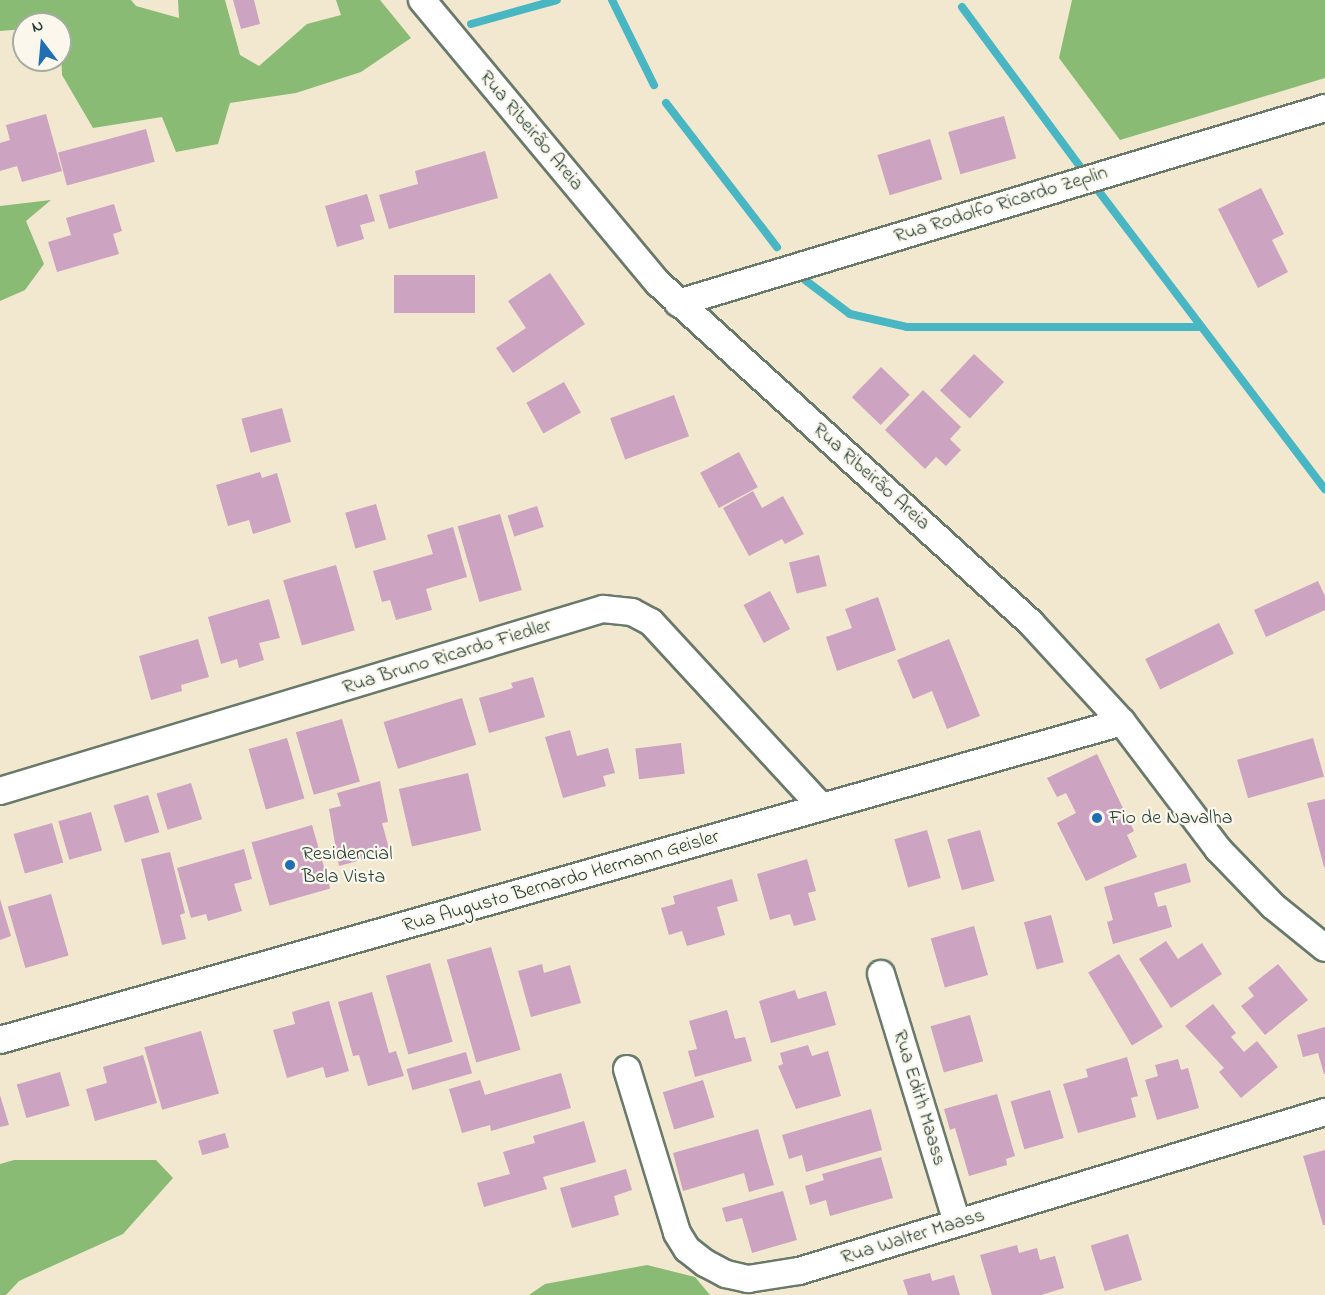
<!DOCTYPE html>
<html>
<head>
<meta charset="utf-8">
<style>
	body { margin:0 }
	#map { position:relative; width:1325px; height:1295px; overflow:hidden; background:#f2e8cf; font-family:"Indie Flower",sans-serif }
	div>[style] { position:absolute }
	.forest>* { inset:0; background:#89bb74 }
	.stream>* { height:8px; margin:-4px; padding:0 4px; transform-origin:4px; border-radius:4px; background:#49b6c4 }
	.building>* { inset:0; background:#cca3c1; transform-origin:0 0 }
	.roads { filter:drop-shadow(2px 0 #69796a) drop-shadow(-2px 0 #69796a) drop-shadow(0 2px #69796a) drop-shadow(0 -2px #69796a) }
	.minor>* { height:26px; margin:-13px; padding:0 13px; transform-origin:13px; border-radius:13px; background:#fff }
	.dots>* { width:16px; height:16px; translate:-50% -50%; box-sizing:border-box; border:3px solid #fbf7ec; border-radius:50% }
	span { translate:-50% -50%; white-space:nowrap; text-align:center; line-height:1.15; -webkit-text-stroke:4.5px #fbf7ec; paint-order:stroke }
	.street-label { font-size:20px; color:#1f3d34 }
	.poi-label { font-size:20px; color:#1f3d34 }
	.left { translate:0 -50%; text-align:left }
	.north { position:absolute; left:12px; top:12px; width:60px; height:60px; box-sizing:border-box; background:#fbf7ec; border:2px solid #a3ada2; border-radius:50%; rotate:344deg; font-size:16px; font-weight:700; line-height:24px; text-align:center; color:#1f3d34 }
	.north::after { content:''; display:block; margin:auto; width:21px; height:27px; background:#1f6fb2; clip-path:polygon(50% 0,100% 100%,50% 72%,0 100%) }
</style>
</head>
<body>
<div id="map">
	<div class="forest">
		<i style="clip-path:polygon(0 0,131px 0,136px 6px,179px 18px,178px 0,225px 0,240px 55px,259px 66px,307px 24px,341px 15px,336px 0,380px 0,411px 38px,361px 72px,296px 93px,230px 103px,218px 144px,176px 152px,162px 117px,93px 128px,62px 75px,60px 24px,24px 24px,24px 29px,0 31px)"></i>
		<i style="clip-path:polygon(1072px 0,1325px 0,1325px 78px,1120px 140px,1059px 58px)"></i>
		<i style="clip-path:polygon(51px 200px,26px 221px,44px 264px,25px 290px,0 301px,0 206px)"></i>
		<i style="clip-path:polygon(14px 1160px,156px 1160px,173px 1178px,123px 1234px,19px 1281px,6px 1295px,0 1295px,0 1164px)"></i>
		<i style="clip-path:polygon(647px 1265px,695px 1277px,710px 1295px,529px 1295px,545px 1284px)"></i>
	</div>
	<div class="stream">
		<i style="left:612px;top:0;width:95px;rotate:63.7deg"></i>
		<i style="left:962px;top:7px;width:202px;rotate:53.5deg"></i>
		<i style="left:471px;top:24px;width:89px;rotate:-15.6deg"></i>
		<i style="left:666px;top:103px;width:182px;rotate:52.4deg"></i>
		<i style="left:1097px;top:189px;width:377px;rotate:52.8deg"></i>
		<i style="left:805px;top:280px;width:56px;rotate:37.1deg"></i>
		<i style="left:850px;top:314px;width:58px;rotate:12.8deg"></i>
		<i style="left:907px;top:327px;width:292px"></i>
	</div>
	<div class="building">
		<i style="clip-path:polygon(233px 0,254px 0,260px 24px,241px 29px)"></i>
		<i style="clip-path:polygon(46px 114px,62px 171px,22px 182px,17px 166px,0 171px,0 143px,10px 140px,6px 125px)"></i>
		<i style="left:1004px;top:116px;width:44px;height:58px;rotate:74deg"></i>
		<i style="left:146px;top:129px;width:34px;height:91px;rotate:75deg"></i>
		<i style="left:930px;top:139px;width:42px;height:55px;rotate:73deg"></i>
		<i style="clip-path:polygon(485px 151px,498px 198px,389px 229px,379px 195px,418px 184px,415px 171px)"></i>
		<i style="clip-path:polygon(1261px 188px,1284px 234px,1272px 240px,1288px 272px,1258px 288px,1218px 209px)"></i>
		<i style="clip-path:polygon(367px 194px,375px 221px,360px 225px,364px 239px,337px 247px,325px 206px)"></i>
		<i style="clip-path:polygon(114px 204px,122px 231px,113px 234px,119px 254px,57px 272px,48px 242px,71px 235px,66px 218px)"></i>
		<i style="clip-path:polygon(550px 273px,585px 324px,513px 373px,496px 348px,526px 328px,508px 301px)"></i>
		<i style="left:475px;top:275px;width:38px;height:81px;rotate:90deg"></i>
		<i style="left:974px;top:354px;width:41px;height:50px;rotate:43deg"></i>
		<i style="left:881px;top:367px;width:40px;height:42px;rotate:44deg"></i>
		<i style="left:564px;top:382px;width:35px;height:43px;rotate:61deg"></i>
		<i style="clip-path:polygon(923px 390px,961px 427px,950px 439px,961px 450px,946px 466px,936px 457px,925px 469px,885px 430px)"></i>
		<i style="left:674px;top:395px;width:44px;height:68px;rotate:70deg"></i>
		<i style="left:282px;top:408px;width:35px;height:42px;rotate:75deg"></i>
		<i style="left:739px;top:452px;width:40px;height:44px;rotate:62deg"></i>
		<i style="clip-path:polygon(260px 472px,262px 478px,277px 473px,291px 522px,253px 534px,249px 520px,228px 526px,216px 485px)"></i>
		<i style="clip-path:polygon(753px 491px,762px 508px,783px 496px,804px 534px,785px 544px,782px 539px,749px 556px,723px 508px)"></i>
		<i style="left:376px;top:504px;width:37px;height:32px;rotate:74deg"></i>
		<i style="left:537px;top:506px;width:22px;height:31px;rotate:72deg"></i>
		<i style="left:500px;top:514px;width:79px;height:44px;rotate:74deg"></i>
		<i style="clip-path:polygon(453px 527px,467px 577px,426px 589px,432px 610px,396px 620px,390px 600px,382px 602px,373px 571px,433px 554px,427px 535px)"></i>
		<i style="left:819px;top:555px;width:32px;height:31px;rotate:76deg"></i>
		<i style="left:336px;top:565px;width:68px;height:55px;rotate:74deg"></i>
		<i style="clip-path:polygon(1318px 581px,1325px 596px,1325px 610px,1266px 637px,1254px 610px)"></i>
		<i style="left:770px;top:591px;width:43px;height:30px;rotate:62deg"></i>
		<i style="clip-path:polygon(878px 597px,896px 650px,837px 671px,826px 637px,852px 628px,845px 609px)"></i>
		<i style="clip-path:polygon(269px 599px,280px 638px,259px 643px,264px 660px,239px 668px,237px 659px,221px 664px,208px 617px)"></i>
		<i style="left:1219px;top:623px;width:34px;height:82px;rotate:64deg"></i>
		<i style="clip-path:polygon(198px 639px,209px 677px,181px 685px,182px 691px,151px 700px,139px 656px)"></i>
		<i style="clip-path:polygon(949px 639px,980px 716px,947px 729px,932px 691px,913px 699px,897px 660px)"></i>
		<i style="clip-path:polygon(533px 677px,545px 717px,489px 733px,479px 698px,513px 688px,511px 683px)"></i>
		<i style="left:462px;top:698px;width:49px;height:82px;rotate:73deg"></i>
		<i style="left:342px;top:719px;width:65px;height:48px;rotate:74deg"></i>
		<i style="clip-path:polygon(570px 730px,577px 756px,608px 748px,615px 773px,603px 776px,606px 786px,563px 798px,545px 737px)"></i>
		<i style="left:287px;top:738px;width:63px;height:40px;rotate:74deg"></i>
		<i style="left:1313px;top:738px;width:40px;height:79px;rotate:74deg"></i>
		<i style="left:681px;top:743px;width:31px;height:46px;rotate:83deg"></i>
		<i style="clip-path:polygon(1097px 754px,1134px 831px,1127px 835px,1137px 857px,1086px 881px,1057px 823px,1076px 813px,1066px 793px,1057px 797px,1047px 778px)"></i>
		<i style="left:468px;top:773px;width:59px;height:71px;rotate:77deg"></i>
		<i style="clip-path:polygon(380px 781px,388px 822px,382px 823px,390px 852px,339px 866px,329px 809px,341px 806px,337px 793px)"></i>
		<i style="left:191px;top:783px;width:38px;height:36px;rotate:73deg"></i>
		<i style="left:148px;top:795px;width:39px;height:36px;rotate:73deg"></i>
		<i style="clip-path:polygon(1325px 799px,1325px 867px,1324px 867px,1307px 803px)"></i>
		<i style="left:91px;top:812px;width:40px;height:34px;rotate:74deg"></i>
		<i style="left:52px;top:823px;width:41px;height:40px;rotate:74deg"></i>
		<i style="left:312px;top:825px;width:66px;height:63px;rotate:74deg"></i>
		<i style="left:927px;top:830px;width:50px;height:34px;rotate:74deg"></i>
		<i style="left:980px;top:830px;width:53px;height:34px;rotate:74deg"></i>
		<i style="clip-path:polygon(244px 849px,252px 879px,234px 884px,242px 911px,208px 921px,206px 914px,191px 918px,177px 868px)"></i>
		<i style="clip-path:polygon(170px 852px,185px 913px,180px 915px,186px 939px,162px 945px,141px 859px)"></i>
		<i style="clip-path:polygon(807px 859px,816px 891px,808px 893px,816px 920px,794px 926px,790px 914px,770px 920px,757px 874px)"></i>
		<i style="clip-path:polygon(1186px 863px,1191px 882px,1154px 893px,1158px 907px,1166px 905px,1172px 927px,1113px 944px,1107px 922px,1113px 920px,1104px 887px)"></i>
		<i style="clip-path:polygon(732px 879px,738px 901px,717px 907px,725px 935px,687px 946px,682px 931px,669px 935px,661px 908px,675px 904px,673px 896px)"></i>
		<i style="left:51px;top:894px;width:64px;height:45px;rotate:74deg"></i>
		<i style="clip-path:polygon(0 899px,11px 936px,0 940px)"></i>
		<i style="left:1051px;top:915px;width:49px;height:28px;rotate:75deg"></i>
		<i style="left:974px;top:926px;width:51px;height:45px;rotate:74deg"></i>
		<i style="clip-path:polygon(1166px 941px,1178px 959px,1202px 943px,1222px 974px,1171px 1008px,1139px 959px)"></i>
		<i style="left:491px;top:947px;width:107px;height:46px;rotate:74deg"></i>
		<i style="left:1119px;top:954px;width:85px;height:36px;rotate:59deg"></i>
		<i style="left:430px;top:963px;width:82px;height:46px;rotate:74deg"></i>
		<i style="clip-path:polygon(542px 964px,544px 973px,570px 965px,581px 1003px,531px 1017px,518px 971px)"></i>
		<i style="clip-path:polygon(1278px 964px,1308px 1000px,1265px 1035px,1241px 1006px,1254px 996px,1248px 988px)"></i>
		<i style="clip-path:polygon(795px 990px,798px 999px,826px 991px,836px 1025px,771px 1043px,759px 1001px)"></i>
		<i style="clip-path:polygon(372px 992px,389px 1053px,396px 1051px,404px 1076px,368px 1086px,359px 1055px,353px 1056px,338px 1002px)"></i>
		<i style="clip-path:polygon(329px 1001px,349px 1071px,326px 1078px,323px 1067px,287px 1078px,273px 1030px,295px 1024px,292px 1012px)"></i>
		<i style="clip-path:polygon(1213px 1004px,1236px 1033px,1231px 1037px,1244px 1052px,1257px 1041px,1278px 1067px,1241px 1098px,1219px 1072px,1224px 1068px,1185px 1026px)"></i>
		<i style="clip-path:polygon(727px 1010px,735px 1039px,745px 1037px,752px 1061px,695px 1077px,688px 1051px,697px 1049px,689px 1021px)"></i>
		<i style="left:970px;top:1015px;width:48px;height:41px;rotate:74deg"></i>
		<i style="clip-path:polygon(1325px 1027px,1325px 1074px,1324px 1074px,1318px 1053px,1303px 1057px,1297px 1035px)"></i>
		<i style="left:201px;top:1031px;width:65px;height:59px;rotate:74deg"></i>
		<i style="clip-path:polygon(808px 1045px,812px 1056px,828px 1051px,841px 1096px,796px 1109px,778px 1066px,783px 1064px,780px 1053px)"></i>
		<i style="left:466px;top:1052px;width:22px;height:62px;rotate:74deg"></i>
		<i style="clip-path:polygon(143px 1055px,157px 1103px,95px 1121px,86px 1089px,107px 1083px,103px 1067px)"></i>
		<i style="clip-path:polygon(1127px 1057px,1138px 1096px,1131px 1098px,1136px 1117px,1078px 1133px,1063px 1084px,1088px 1077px,1086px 1069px)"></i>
		<i style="clip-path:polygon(1178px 1059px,1181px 1070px,1188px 1068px,1199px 1108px,1157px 1120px,1145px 1080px,1158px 1076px,1155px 1065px)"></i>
		<i style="left:60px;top:1072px;width:35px;height:45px;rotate:74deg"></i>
		<i style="clip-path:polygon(561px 1073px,571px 1108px,491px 1131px,490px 1125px,462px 1133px,449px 1089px,480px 1080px,485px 1095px)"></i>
		<i style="left:703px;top:1080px;width:39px;height:42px;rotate:73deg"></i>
		<i style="left:1050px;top:1090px;width:50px;height:41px;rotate:74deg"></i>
		<i style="clip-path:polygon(997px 1094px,1015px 1156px,1006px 1159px,1007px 1165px,969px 1176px,955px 1128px,950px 1130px,944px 1109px)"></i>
		<i style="clip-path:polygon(0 1095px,9px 1125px,0 1127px)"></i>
		<i style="clip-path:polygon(871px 1109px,882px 1150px,806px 1172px,802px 1155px,789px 1159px,782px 1135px)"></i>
		<i style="clip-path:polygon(584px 1121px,596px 1162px,543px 1177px,547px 1189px,484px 1207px,477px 1183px,510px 1174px,503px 1152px,535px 1143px,533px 1136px)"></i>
		<i style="clip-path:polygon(758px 1129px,774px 1185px,749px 1192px,744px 1173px,683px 1191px,673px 1153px)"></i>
		<i style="left:225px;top:1133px;width:15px;height:28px;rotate:74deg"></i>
		<i style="clip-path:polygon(1325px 1150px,1325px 1225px,1323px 1225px,1303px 1156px)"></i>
		<i style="clip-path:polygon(881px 1157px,893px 1198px,830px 1216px,826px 1200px,810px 1205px,805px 1186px,824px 1180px,822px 1174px)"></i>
		<i style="clip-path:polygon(626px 1169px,632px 1190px,614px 1196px,619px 1215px,572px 1228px,560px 1188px)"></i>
		<i style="clip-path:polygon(783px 1191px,797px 1240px,752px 1253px,742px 1218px,726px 1222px,722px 1208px)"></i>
		<i style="left:1128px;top:1234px;width:48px;height:39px;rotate:73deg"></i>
		<i style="clip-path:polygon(1017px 1245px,1019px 1253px,1037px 1248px,1040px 1260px,1055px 1256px,1064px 1288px,1041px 1295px,992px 1295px,980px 1255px)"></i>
		<i style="clip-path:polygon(930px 1273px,932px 1281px,954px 1275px,960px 1295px,908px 1295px,903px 1280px)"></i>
	</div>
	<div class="roads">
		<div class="minor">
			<i style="left:422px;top:0;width:368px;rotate:50.2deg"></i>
			<i style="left:658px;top:283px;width:505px;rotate:42.35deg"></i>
			<i style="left:1031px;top:623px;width:134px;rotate:47.4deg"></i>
			<i style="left:1122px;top:722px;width:159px;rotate:52.9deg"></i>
			<i style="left:1218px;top:849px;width:79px;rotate:46deg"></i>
			<i style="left:1273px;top:906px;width:67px;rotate:38.9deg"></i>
			<i style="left:678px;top:303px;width:676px;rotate:-16.77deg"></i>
			<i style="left:0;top:791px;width:630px;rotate:-16.8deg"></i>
			<i style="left:603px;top:609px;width:29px;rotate:6deg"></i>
			<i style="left:632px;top:612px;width:21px;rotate:28deg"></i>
			<i style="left:651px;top:622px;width:252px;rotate:47.3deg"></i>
			<i style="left:881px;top:974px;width:260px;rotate:73deg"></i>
			<i style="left:0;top:1040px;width:1166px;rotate:-15.82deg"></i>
			<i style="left:627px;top:1069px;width:171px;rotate:73deg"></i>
			<i style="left:677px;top:1233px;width:19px;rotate:58deg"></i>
			<i style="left:687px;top:1249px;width:23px;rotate:38deg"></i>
			<i style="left:705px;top:1263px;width:24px;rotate:28deg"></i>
			<i style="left:726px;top:1274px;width:23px;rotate:13deg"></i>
			<i style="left:748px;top:1279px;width:52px;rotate:-8.9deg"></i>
			<i style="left:799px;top:1271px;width:550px;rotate:-16.82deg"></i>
		</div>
	</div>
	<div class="dots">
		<i style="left:1097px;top:818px;background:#1f6fb2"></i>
		<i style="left:290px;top:865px;background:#1f6fb2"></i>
	</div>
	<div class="street-label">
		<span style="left:531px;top:131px;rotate:50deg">Rua Ribeirão Areia</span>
		<span style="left:1001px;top:205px;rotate:-17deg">Rua Rodolfo Ricardo Zeplin</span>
		<span style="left:871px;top:477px;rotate:42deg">Rua Ribeirão Areia</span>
		<span style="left:447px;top:657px;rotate:-17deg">Rua Bruno Ricardo Fiedler</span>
		<span style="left:561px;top:882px;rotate:-16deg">Rua Augusto Bernardo Hermann Geisler</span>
		<span style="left:919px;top:1098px;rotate:73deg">Rua Edith Maass</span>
		<span style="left:913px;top:1237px;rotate:-17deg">Rua Walter Maass</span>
	</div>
	<div class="poi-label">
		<span class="left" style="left:1109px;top:818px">Fio de Navalha</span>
		<span class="left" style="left:302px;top:866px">Residencial<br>Bela Vista</span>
	</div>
	<div class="north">N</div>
</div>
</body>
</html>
